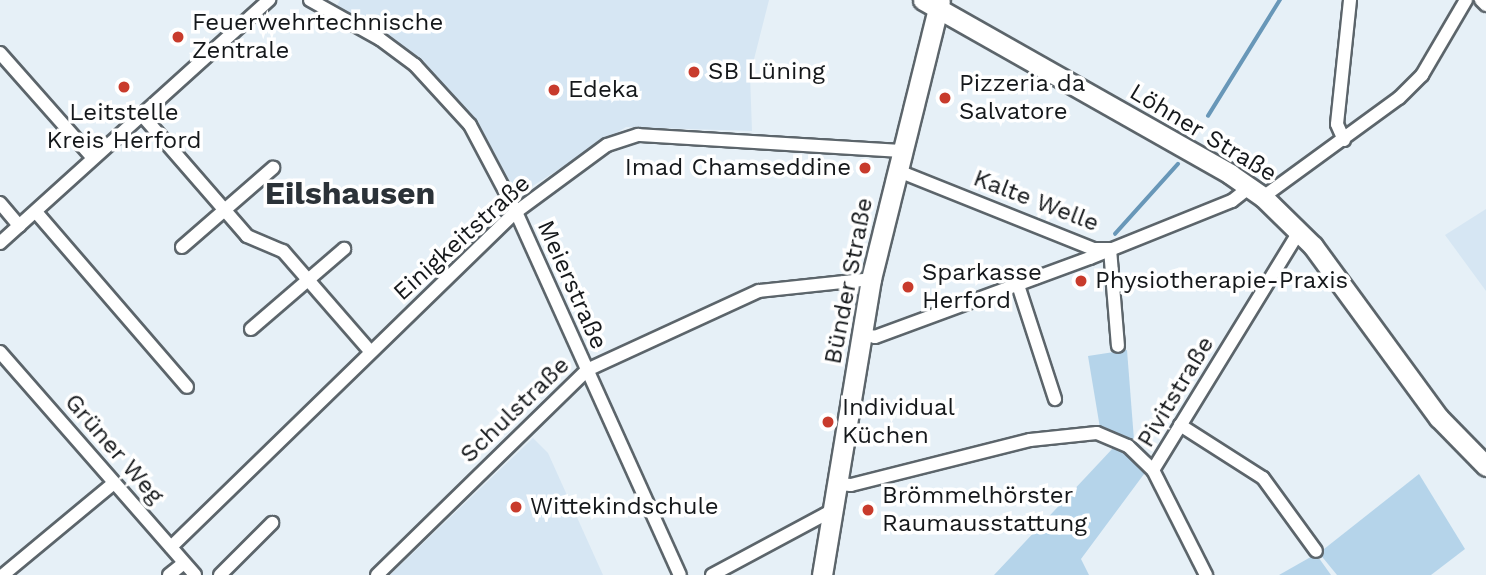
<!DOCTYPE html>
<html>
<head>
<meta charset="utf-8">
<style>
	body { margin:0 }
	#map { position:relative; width:1486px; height:575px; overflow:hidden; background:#e6f0f7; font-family:"Work Sans",sans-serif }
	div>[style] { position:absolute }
	.built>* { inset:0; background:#d6e6f3 }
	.green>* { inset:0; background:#b5d4ea }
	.stream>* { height:3.5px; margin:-1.75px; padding:0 1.75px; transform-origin:1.75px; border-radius:1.75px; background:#6897b8 }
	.roads { filter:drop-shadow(2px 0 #5c656b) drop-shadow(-2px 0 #5c656b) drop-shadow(0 2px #5c656b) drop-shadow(0 -2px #5c656b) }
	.minor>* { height:12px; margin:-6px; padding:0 6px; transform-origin:6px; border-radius:6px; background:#fff }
	.secondary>* { height:19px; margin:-9.5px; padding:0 9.5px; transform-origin:9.5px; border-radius:9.5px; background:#fff }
	.dots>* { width:19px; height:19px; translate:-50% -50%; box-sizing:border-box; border:4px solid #fff; border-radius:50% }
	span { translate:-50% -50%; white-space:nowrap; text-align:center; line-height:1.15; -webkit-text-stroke:7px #fff; paint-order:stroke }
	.poi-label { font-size:24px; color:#15181b }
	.left { translate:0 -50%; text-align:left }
	.right { translate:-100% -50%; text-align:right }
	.street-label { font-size:24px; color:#15181b }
	.district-label { font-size:32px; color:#2b3238; font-weight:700 }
</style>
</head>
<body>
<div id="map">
	<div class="built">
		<i style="clip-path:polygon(340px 0,769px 0,750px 75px,752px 131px,626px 127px,523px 192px,511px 187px,465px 107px,434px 74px,336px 7px)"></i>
		<i style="clip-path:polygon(1486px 209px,1486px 291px,1445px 235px)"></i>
		<i style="clip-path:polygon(533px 438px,548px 453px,603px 575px,390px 575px)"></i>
	</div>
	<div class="green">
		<i style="clip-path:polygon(1127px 350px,1134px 440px,1100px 428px,1088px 356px)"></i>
		<i style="clip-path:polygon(1114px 447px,1132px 455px,1147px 470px,1081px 559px,1089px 575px,994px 575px)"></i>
		<i style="clip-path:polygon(1419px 474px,1465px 549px,1431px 575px,1337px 575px,1319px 553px)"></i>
		<i style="clip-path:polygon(1316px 554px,1331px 575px,1279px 575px)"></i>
	</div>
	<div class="stream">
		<i style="left:1208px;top:116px;width:137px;rotate:-58.2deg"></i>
		<i style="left:1115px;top:234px;width:94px;rotate:-48deg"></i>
	</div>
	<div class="roads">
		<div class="minor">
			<i style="left:310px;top:0;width:80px;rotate:29.1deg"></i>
			<i style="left:380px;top:39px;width:44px;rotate:36.6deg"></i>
			<i style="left:415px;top:65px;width:81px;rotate:47.5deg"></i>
			<i style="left:470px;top:125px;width:98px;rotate:62.1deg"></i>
			<i style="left:516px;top:212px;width:398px;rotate:65.7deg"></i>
			<i style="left:1481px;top:0;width:7px;rotate:45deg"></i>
			<i style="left:0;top:53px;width:140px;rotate:48.5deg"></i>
			<i style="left:142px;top:115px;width:160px;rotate:49deg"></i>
			<i style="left:247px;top:236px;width:39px;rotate:23deg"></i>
			<i style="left:283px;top:251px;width:133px;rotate:49deg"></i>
			<i style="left:1344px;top:140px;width:17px;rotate:-114deg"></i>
			<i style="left:1337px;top:124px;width:125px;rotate:-84deg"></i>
			<i style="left:896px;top:170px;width:213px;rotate:21.8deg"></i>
			<i style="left:1094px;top:249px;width:16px"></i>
			<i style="left:1110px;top:249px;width:97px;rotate:85.3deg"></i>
			<i style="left:1263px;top:197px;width:168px;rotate:-36.1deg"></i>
			<i style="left:1399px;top:98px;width:33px;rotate:-45deg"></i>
			<i style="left:1422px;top:75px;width:87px;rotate:-59.6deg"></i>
			<i style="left:0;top:203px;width:30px;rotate:50deg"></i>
			<i style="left:36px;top:212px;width:231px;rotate:49.2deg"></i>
			<i style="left:0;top:243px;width:363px;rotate:-42.1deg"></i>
			<i style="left:182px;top:247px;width:121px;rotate:-41deg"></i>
			<i style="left:1018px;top:285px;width:120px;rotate:72deg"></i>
			<i style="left:251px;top:329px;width:123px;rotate:-40.7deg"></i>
			<i style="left:862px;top:334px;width:13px;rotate:13deg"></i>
			<i style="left:875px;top:337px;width:229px;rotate:-20.2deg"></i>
			<i style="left:1090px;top:258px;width:153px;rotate:-21.9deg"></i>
			<i style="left:1232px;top:201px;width:23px;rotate:-38deg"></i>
			<i style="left:0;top:352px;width:296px;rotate:48.8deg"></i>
			<i style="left:1180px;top:425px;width:98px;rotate:32.6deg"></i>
			<i style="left:1263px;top:478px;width:90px;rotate:54deg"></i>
			<i style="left:1153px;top:470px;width:281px;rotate:-58.5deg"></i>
			<i style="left:838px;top:484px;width:13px;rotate:4deg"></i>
			<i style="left:851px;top:485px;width:185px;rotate:-14.1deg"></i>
			<i style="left:1030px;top:440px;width:67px;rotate:-6deg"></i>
			<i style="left:1097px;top:433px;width:34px;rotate:23deg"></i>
			<i style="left:1128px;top:446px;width:35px;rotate:44deg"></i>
			<i style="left:1153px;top:470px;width:118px;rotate:63.2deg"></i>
			<i style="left:171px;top:547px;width:481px;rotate:-44.2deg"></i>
			<i style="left:516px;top:212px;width:113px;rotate:-36.4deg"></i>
			<i style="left:607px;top:145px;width:33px;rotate:-18deg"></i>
			<i style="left:638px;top:135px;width:262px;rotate:3.5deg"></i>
			<i style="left:3px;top:575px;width:144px;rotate:-39.7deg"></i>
			<i style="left:169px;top:575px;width:19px;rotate:-39deg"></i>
			<i style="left:220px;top:575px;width:74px;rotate:-45deg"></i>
			<i style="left:377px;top:575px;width:293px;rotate:-44.3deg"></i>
			<i style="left:587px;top:370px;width:189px;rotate:-24.7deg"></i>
			<i style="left:759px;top:291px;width:113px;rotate:-6.1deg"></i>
			<i style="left:712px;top:575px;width:129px;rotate:-28.2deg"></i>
			<i style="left:826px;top:514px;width:7px"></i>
		</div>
		<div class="secondary">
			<i style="left:923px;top:0;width:353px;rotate:29.5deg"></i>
			<i style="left:1230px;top:174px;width:40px;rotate:34.9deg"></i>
			<i style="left:1263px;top:197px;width:70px;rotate:44.4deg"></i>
			<i style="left:1313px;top:246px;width:213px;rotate:53.8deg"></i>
			<i style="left:1439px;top:418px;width:67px;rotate:45.6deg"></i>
			<i style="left:822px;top:575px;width:300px;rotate:-80.6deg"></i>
			<i style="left:871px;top:279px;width:287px;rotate:-76.1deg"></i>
		</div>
	</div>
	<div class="dots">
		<i style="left:178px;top:37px;background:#c83b2c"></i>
		<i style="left:694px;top:72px;background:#c83b2c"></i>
		<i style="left:124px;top:87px;background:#c83b2c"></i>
		<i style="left:554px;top:90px;background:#c83b2c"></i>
		<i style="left:945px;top:98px;background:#c83b2c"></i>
		<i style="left:865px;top:168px;background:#c83b2c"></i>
		<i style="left:1081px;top:281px;background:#c83b2c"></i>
		<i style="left:908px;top:287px;background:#c83b2c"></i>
		<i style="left:828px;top:422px;background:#c83b2c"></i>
		<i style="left:516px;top:507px;background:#c83b2c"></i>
		<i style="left:868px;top:510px;background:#c83b2c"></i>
	</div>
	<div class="poi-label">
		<span class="left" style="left:192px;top:37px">Feuerwehrtechnische<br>Zentrale</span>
		<span class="left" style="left:708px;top:72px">SB Lüning</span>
		<span class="left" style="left:959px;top:98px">Pizzeria da<br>Salvatore</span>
		<span class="left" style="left:568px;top:90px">Edeka</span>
		<span style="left:124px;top:127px">Leitstelle<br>Kreis Herford</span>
		<span class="right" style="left:851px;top:168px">Imad Chamseddine</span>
		<span class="left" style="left:922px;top:287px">Sparkasse<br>Herford</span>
		<span class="left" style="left:1095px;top:281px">Physiotherapie-Praxis</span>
		<span class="left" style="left:842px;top:422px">Individual<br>Küchen</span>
		<span class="left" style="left:882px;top:510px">Brömmelhörster<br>Raumausstattung</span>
		<span class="left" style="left:530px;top:507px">Wittekindschule</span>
	</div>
	<div class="street-label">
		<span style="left:1203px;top:133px;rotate:31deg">Löhner Straße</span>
		<span style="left:1036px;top:201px;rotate:21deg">Kalte Welle</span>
		<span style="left:462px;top:238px;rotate:-42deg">Einigkeitstraße</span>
		<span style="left:849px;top:281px;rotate:-79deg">Bünder Straße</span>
		<span style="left:572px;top:285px;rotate:66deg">Meierstraße</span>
		<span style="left:1176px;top:392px;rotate:-59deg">Pivitstraße</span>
		<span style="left:515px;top:410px;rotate:-44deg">Schulstraße</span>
		<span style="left:114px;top:449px;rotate:49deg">Grüner Weg</span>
	</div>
	<div class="district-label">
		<span style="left:350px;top:193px">Eilshausen</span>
	</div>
</div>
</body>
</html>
